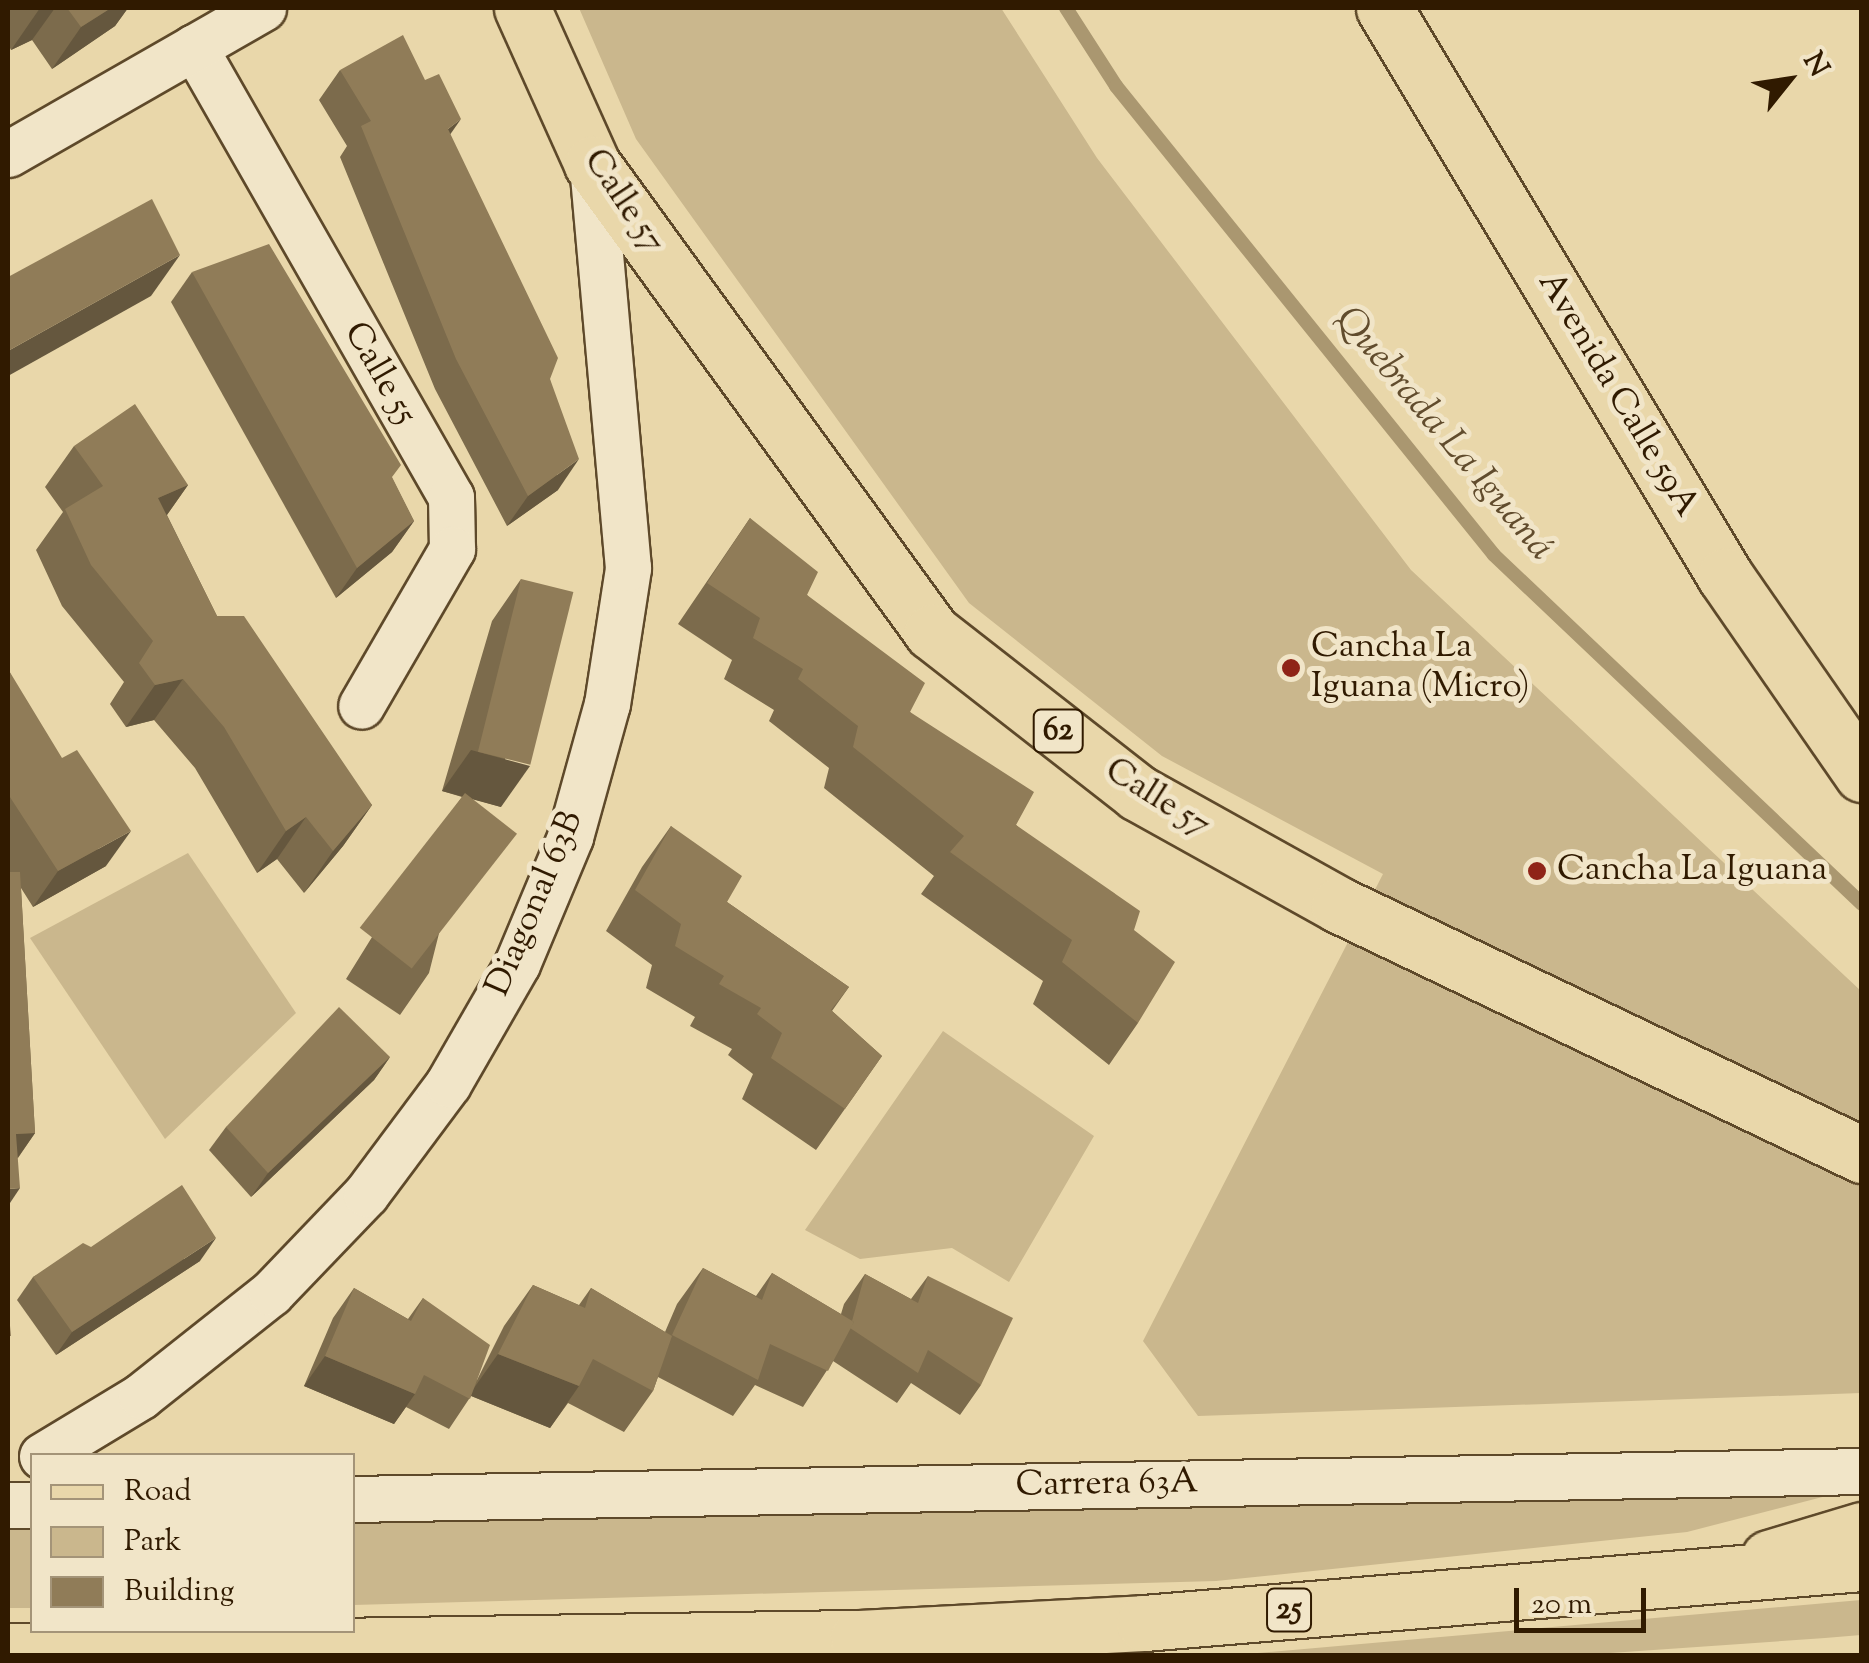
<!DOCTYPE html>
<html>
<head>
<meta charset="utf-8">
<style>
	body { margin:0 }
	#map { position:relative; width:1869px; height:1663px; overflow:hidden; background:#e9d7aa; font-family:"Sorts Mill Goudy",serif }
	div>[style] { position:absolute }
	.green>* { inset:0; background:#cab78d; transform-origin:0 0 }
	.stream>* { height:14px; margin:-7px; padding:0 7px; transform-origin:7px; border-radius:7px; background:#aa9770 }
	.roads { filter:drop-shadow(2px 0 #5e492a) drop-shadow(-2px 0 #5e492a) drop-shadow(0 2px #5e492a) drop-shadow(0 -2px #5e492a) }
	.minor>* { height:45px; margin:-22.5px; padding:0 22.5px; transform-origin:22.5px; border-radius:22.5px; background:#f1e5c8 }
	.major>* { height:55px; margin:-27.5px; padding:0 27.5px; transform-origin:27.5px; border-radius:27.5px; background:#e9d7aa }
	.highway>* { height:55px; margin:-27.5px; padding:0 27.5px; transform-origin:27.5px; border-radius:27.5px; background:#e9d7aa }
	.wall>* { inset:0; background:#7c6b4c }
	.shaded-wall>* { inset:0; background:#65573e }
	.building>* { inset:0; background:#907c58; transform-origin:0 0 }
	.dots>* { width:28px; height:28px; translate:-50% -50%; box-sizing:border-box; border:5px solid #f1e5c8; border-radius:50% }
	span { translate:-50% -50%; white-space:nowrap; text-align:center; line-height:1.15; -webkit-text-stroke:10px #f1e5c8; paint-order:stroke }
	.shield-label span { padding:2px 8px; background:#f1e5c8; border:2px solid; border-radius:8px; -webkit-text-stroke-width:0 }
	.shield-label { font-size:32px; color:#301a00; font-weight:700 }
	.street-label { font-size:35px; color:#301a00 }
	.poi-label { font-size:35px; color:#301a00 }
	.left { translate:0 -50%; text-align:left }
	.water-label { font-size:38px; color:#614c2d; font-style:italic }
	.frame { position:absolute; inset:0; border:10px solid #301a00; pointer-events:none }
	.legend { position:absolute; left:30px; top:1453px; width:325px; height:180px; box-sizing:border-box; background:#f1e5c8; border:2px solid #a49478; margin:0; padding:12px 18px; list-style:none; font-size:30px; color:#301a00 }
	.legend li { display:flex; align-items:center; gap:20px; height:50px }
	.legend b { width:50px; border:2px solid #a49478 }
	.north { position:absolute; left:1739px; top:30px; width:100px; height:100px; -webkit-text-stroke:8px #f1e5c8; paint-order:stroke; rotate:60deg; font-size:28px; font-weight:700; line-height:40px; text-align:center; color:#301a00 }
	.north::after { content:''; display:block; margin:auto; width:35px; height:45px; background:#301a00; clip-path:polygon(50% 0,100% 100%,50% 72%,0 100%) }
	.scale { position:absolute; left:1514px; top:1588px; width:132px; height:45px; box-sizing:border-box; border:5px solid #301a00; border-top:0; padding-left:12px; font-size:30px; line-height:35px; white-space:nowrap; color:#301a00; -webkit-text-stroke:8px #f1e5c8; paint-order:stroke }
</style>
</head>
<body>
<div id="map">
	<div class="green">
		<i style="clip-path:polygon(579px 8px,1001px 8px,1097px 158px,1411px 570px,1861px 991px,1861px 1393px,1198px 1416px,1143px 1341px,1383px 874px,1162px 756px,969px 603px,636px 139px)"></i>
		<i style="clip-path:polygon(188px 853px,296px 1013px,165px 1139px,30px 938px)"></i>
		<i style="clip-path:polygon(943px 1031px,1094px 1136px,1009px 1282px,952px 1248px,860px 1259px,805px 1230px)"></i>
		<i style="clip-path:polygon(1861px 1487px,1687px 1532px,1216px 1581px,353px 1605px,352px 1517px)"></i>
		<i style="left:32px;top:1521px;width:87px;height:24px;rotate:90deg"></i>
		<i style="clip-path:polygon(1861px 1600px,1861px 1635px,1825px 1638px,1567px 1656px,1235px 1655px)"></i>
	</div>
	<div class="stream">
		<i style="left:1066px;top:8px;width:93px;rotate:57.3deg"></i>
		<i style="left:1116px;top:86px;width:602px;rotate:51.13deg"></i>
		<i style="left:1494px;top:555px;width:507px;rotate:43.48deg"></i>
	</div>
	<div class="roads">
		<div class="minor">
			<i style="left:194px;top:47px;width:518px;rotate:60.27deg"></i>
			<i style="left:451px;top:497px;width:52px;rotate:88.9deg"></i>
			<i style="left:452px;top:549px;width:181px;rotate:120.1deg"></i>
			<i style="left:8px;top:154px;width:294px;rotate:-29.8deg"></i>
			<i style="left:42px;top:1456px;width:116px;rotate:-31.2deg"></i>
			<i style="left:141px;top:1396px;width:166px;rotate:-38.4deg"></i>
			<i style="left:271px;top:1293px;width:137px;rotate:-46.2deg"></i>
			<i style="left:366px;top:1194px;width:137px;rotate:-53.3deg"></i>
			<i style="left:448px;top:1084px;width:138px;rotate:-60.1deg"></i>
			<i style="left:517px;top:964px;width:138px;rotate:-67.3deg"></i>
			<i style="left:570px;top:837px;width:138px;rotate:-74.5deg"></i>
			<i style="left:607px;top:704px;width:138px;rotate:-81.2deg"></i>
			<i style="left:628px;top:568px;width:406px;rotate:-95.1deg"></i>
			<i style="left:352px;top:1499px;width:1510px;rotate:-1.06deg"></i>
			<i style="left:8px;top:1505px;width:24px"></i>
		</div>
		<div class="major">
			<i style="left:1769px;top:1558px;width:97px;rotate:-16.8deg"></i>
		</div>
		<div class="highway">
			<i style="left:522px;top:8px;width:171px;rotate:65.8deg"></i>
			<i style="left:592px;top:164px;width:578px;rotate:54deg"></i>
			<i style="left:932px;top:632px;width:261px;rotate:38deg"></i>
			<i style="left:1138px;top:793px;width:230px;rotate:29.1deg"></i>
			<i style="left:1339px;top:905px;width:580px;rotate:25.55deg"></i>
			<i style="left:1384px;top:8px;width:662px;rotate:59.02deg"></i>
			<i style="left:1725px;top:576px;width:241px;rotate:55.3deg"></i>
			<i style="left:8px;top:1651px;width:850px;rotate:-0.88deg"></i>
			<i style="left:858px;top:1638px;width:286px;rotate:-3deg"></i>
			<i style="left:1144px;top:1623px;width:721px;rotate:-4.78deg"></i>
		</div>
	</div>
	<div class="wall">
		<i style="clip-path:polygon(8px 8px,128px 8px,115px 26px,52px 69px,32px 40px,11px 50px,8px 44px)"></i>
		<i style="clip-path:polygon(340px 70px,450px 135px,550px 379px,558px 490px,507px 526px,435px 389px,340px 157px,347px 146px,319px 100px)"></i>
		<i style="clip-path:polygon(192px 272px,392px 478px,414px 521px,392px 552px,336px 598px,171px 302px)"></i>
		<i style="clip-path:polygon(74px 446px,188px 485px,167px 515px,217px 616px,372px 805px,343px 846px,304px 893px,277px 859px,257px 873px,195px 768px,154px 720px,126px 727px,110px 704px,124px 682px,62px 606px,36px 550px,63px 512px,45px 487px)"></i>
		<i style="clip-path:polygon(750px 518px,807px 595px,910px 712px,1016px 825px,1134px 930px,1138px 1023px,1109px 1065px,1033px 1004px,1043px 981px,921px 894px,934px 876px,824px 788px,829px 768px,769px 721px,774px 710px,724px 679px,732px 660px,678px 624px)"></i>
		<i style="clip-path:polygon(521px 579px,501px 807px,473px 799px,429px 973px,400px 1015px,346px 979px,436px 834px,462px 797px,442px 791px,492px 621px)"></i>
		<i style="clip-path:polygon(8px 669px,106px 866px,33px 907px,21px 888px,35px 1133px,18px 1158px,10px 872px,8px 867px)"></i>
		<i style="clip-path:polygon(671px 826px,727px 902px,849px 987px,832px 1011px,882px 1056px,816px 1150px,742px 1099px,753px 1074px,728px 1055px,732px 1049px,690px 1026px,695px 1017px,646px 988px,652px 965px,606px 931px,642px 867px)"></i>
		<i style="clip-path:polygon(390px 1057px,374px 1080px,251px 1197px,209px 1150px,226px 1127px)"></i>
		<i style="clip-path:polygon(91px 1247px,200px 1261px,56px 1355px,17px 1300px,33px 1277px)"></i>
		<i style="clip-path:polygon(703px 1268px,756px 1296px,772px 1273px,841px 1314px,844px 1304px,865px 1274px,911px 1299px,928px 1276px,981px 1385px,960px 1415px,911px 1383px,897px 1403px,833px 1361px,803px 1407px,755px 1385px,733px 1416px,658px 1377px,653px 1391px,624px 1432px,568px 1403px,550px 1428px,471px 1396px,449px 1429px,406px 1407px,394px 1424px,304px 1386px,333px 1318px,354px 1288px,408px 1319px,423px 1298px,477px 1380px,504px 1326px,533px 1285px,579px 1305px,591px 1288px,665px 1332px,677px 1304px)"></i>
	</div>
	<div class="shaded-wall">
		<i style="clip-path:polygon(40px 8px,55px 8px,32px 40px,11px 50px)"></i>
		<i style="clip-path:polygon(111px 8px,128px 8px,115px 26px,52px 69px,81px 27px)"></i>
		<i style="clip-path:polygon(461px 119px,440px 149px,448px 129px)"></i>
		<i style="clip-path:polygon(180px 255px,151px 296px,8px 376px,8px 351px)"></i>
		<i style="clip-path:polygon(579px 459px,558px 490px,507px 526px,528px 496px)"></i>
		<i style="clip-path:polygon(188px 485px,159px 526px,158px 498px)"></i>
		<i style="clip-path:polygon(414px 521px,392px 552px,336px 598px,357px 568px)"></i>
		<i style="clip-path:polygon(183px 679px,154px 720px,126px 727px,155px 685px)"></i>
		<i style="clip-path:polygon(471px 750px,530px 766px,501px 807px,442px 791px)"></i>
		<i style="clip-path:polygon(372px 805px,343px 846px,304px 893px,333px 851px)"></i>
		<i style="clip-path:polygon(306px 817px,277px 859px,257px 873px,286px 831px)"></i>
		<i style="clip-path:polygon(131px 831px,106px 866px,33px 907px,58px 871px)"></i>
		<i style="clip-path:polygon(390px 1057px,374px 1080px,251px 1197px,268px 1173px)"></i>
		<i style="clip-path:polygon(35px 1133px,14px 1163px,16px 1134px)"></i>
		<i style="clip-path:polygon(20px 1188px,8px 1206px,8px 1189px)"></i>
		<i style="clip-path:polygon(216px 1238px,200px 1261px,56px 1355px,72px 1332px)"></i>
		<i style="clip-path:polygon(498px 1354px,579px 1386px,550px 1428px,469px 1395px)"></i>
		<i style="clip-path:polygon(325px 1356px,415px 1394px,394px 1424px,304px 1386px)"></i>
	</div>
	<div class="building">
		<i style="clip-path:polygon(67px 8px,111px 8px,81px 27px)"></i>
		<i style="clip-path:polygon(403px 35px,425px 80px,439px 74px,461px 119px,448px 129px,558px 358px,550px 379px,579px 459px,528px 496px,456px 359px,361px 126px,371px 121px,340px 70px)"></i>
		<i style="clip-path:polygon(152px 199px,180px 255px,8px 351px,8px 277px)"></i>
		<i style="clip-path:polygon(269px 244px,401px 465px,392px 477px,414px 521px,357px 568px,192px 272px)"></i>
		<i style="clip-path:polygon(135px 404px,188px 485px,158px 498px,217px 616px,244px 616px,372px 805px,333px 851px,306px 817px,286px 831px,224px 727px,183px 679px,155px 685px,139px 663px,153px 641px,91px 565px,65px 509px,103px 486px,74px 446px)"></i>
		<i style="clip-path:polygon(750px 518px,818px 572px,807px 595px,925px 683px,910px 712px,1034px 792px,1016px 825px,1140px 911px,1134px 930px,1175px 962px,1138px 1023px,1062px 962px,1072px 940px,950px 852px,964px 836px,853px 747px,858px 726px,798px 679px,803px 669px,753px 638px,760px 618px,707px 583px)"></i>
		<i style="left:521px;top:579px;width:54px;height:178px;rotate:14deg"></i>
		<i style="clip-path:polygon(8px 669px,62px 758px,77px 750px,131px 831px,58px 871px,8px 794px)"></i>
		<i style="left:465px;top:793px;width:66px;height:171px;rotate:38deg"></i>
		<i style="clip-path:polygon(671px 826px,742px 876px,727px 902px,849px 987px,831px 1010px,882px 1056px,845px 1109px,771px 1058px,782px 1033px,757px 1014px,761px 1008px,719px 984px,724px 976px,675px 946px,681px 924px,635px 890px)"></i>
		<i style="clip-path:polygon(8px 872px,20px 872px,35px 1133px,16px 1134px,20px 1188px,8px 1189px)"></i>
		<i style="clip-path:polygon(339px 1007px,390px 1057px,268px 1173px,226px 1127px)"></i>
		<i style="clip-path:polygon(182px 1185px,216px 1238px,72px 1332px,33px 1277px,83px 1243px,91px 1247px)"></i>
		<i style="clip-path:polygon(703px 1268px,762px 1300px,772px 1273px,854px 1322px,828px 1371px,770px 1344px,758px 1380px,672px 1335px)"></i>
		<i style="clip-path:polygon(865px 1274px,918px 1303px,928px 1276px,1013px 1318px,981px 1385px,928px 1350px,918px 1373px,850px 1328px,854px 1322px,852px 1321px)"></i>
		<i style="clip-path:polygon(533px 1285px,585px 1308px,591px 1288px,672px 1336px,653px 1391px,593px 1359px,579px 1386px,498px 1354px)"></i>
		<i style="clip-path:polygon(354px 1288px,411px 1321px,423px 1298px,490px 1345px,470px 1399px,424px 1375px,415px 1394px,325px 1356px)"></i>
		<i style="clip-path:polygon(8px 1306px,11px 1336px,8px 1336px)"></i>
	</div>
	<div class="dots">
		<i style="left:1291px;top:668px;background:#8f2418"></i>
		<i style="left:1537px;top:871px;background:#8f2418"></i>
	</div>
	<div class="shield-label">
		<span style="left:1058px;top:731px">62</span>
		<span style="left:1289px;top:1610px">25</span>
	</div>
	<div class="street-label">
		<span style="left:623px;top:202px;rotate:56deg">Calle 57</span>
		<span style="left:379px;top:374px;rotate:60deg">Calle 55</span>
		<span style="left:1617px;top:395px;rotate:59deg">Avenida Calle 59A</span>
		<span style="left:1157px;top:799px;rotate:32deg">Calle 57</span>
		<span style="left:536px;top:904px;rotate:-67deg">Diagonal 63B</span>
		<span style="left:1107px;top:1485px;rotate:-1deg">Carrera 63A</span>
	</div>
	<div class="poi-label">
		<span class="left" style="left:1311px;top:668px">Cancha La<br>Iguana (Micro)</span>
		<span class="left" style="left:1557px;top:871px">Cancha La Iguana</span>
	</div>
	<div class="water-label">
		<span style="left:1443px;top:435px;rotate:50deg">Quebrada La Iguaná</span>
	</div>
	<div class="frame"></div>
	<ul class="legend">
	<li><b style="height:12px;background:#e9d7aa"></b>Road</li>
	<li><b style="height:28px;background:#cab78d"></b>Park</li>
	<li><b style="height:28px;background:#907c58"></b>Building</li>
	</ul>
	<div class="north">N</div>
	<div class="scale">20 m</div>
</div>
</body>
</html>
